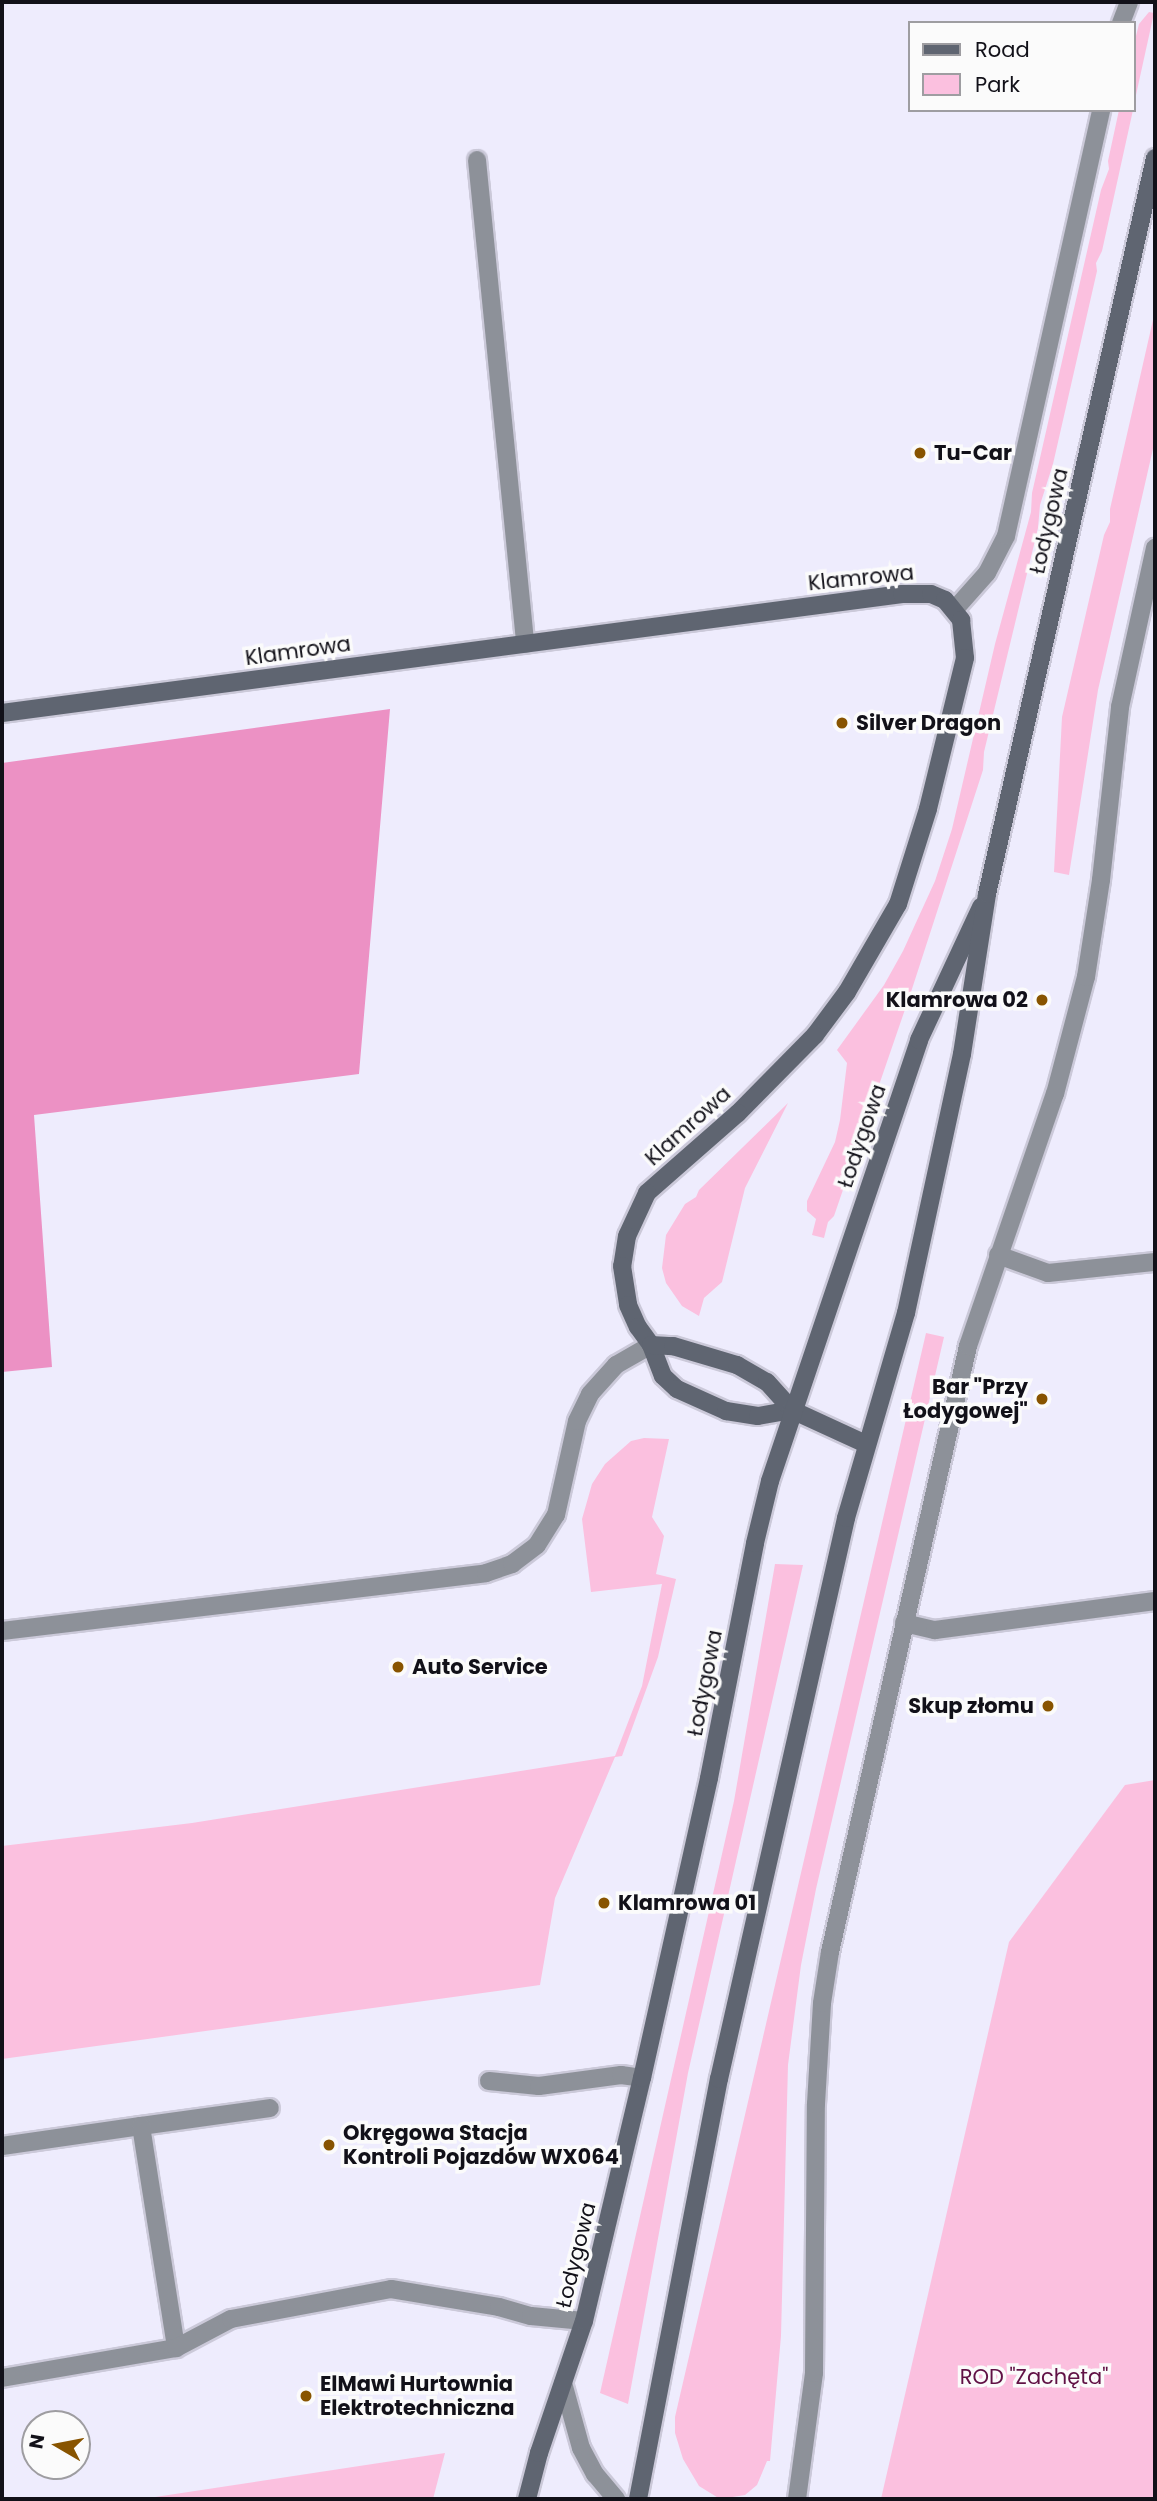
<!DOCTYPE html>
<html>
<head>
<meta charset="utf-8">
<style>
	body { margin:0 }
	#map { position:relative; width:1157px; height:2501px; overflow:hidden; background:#eeecfd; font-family:Poppins,sans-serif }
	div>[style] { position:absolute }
	.green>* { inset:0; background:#fbc0df }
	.forest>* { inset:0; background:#ec91c4 }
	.roads { filter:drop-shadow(2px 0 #cbc9d9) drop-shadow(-2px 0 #cbc9d9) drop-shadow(0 2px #cbc9d9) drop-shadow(0 -2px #cbc9d9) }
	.lane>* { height:18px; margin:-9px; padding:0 9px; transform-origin:9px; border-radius:9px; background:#8d9199 }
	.street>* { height:18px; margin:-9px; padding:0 9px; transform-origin:9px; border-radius:9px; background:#8d9199 }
	.secondary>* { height:18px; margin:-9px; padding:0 9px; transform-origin:9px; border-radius:9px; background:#5f6571 }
	.dots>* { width:19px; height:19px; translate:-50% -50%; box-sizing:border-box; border:4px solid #fbfbfb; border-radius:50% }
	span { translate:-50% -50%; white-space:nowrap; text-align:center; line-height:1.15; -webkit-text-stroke:7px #fbfbfb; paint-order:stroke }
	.poi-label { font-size:21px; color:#121119; font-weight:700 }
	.left { translate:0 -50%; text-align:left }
	.right { translate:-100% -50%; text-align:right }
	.street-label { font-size:21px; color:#121119 }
	.park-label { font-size:21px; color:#601145 }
	.frame { position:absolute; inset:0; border:4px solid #121119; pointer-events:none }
	.legend { position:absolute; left:908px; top:21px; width:228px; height:91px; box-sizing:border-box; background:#fbfbfb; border:2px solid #9e9da1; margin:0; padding:9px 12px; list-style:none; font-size:21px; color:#121119 }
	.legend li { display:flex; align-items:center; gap:14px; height:35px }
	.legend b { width:35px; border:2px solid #9e9da1 }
	.north { position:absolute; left:21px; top:2410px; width:70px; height:70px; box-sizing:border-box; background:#fbfbfb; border:2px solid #9e9da1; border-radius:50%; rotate:280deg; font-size:19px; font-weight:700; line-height:28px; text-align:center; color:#121119 }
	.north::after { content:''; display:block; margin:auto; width:24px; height:32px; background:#885400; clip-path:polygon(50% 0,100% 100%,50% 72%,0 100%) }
</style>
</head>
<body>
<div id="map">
	<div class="green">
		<i style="clip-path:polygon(1149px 12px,1154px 13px,1134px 104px,1134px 44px,1139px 24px)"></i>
		<i style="clip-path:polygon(1119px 110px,1133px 110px,1102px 251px,1096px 263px,1097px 271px,1053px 464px,1040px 505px,1038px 528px,984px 752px,983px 770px,911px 992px,834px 1216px,828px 1222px,824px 1238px,812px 1235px,816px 1219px,807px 1211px,807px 1201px,835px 1142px,840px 1120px,847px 1063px,837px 1050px,884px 985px,903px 951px,935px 881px,952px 829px,995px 644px,1031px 512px,1032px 493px,1101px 190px,1109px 169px,1108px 161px)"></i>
		<i style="clip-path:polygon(1155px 311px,1155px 440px,1098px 690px,1069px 875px,1054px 872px,1062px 717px,1104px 535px,1110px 522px,1110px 509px)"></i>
		<i style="clip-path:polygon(788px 1103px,745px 1188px,722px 1282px,704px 1298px,699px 1316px,682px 1306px,666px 1283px,662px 1268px,666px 1235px,685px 1204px,696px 1197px,699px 1190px)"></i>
		<i style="clip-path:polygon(926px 1333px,944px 1337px,816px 1889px,801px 1965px,788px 2065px,781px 2336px,770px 2461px,767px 2461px,757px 2485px,745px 2495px,720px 2499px,699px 2486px,683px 2459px,675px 2433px,675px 2417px)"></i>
		<i style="clip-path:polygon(644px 1438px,669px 1439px,652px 1517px,664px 1536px,656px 1574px,676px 1579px,658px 1657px,622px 1756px,615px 1757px,555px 1898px,540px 1985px,2px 2059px,2px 1846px,192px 1823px,615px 1756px,642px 1686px,662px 1584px,591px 1592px,582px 1519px,592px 1484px,605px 1464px,631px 1441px)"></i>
		<i style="clip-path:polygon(775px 1564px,803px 1565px,688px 2073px,628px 2404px,600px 2393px,734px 1801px)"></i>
		<i style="clip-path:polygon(1155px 1780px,1155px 2499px,881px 2499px,1009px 1942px,1125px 1785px)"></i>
		<i style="clip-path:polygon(445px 2453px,433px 2499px,142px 2499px)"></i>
	</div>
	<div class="forest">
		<i style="clip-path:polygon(390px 709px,359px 1074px,34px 1115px,52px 1367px,2px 1372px,2px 763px)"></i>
	</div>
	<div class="roads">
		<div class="lane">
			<i style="left:477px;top:160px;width:486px;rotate:84.3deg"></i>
			<i style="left:998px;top:1255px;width:53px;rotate:19.8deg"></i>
			<i style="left:1048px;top:1273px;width:108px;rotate:-5.9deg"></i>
			<i style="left:904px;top:1623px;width:32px;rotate:13deg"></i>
			<i style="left:935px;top:1630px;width:222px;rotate:-7.5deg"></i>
			<i style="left:2px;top:1631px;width:487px;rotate:-6.8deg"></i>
			<i style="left:486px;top:1573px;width:28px;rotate:-19deg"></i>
			<i style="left:512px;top:1564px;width:31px;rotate:-37deg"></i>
			<i style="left:537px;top:1545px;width:36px;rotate:-58deg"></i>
			<i style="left:556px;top:1515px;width:96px;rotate:-77.4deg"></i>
			<i style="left:577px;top:1421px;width:30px;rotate:-64deg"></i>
			<i style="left:590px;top:1394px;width:39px;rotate:-48deg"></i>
			<i style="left:616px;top:1365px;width:40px;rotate:-29.7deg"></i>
			<i style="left:489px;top:2081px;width:50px;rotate:5.7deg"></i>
			<i style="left:539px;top:2086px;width:83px;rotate:-7.6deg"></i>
			<i style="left:621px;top:2075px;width:21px;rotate:8deg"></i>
			<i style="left:141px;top:2126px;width:130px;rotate:-7.9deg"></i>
			<i style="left:2px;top:2146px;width:140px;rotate:-8.2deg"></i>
			<i style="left:141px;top:2126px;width:225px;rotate:81deg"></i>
			<i style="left:2px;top:2378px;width:177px;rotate:-9.8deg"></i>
			<i style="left:176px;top:2348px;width:62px;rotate:-27.8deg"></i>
			<i style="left:231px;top:2319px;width:163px;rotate:-10.6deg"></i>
			<i style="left:391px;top:2289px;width:109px;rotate:9.5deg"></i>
			<i style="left:499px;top:2307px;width:33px;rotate:16deg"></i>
			<i style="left:531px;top:2316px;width:53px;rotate:5.4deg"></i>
			<i style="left:563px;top:2383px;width:67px;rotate:74.5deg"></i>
			<i style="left:581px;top:2448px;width:30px;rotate:62deg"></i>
			<i style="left:595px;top:2474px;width:33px;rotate:50deg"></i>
			<i style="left:797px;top:2499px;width:127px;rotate:-82.3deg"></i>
			<i style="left:814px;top:2373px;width:269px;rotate:-89.6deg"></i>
			<i style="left:816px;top:2104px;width:101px;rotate:-86.6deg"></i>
			<i style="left:822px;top:2003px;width:52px;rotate:-81.1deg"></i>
			<i style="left:830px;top:1952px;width:622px;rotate:-77.17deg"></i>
			<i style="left:968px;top:1346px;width:267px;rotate:-71deg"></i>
			<i style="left:1055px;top:1094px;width:121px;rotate:-75.2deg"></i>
			<i style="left:1086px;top:977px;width:98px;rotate:-81.2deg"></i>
			<i style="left:1101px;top:880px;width:174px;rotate:-83.7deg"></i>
			<i style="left:1120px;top:707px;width:163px;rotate:-77.6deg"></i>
		</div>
		<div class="street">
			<i style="left:1121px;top:23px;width:22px;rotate:-69deg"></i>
			<i style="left:955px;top:609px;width:48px;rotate:-48.4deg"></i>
			<i style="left:987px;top:573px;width:42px;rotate:-62.8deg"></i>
			<i style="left:1006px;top:536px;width:436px;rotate:-77.4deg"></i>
		</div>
		<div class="secondary">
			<i style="left:2px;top:713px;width:908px;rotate:-7.53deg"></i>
			<i style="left:902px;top:594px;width:29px"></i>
			<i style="left:931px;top:594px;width:15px;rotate:23deg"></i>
			<i style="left:945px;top:600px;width:26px;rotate:51deg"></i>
			<i style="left:961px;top:620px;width:38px;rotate:84deg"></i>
			<i style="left:965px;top:658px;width:155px;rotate:103.8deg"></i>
			<i style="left:928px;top:809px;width:100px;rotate:107.5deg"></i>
			<i style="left:898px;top:904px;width:102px;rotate:120.1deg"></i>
			<i style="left:847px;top:992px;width:54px;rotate:126.7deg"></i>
			<i style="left:815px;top:1035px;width:110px;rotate:134.6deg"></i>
			<i style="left:738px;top:1113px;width:121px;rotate:138.7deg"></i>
			<i style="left:647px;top:1193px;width:47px;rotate:114.9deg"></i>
			<i style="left:627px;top:1236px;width:30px;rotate:99deg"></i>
			<i style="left:622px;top:1266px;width:39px;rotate:81deg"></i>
			<i style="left:628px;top:1305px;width:24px;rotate:66deg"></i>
			<i style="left:638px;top:1327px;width:22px;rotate:54deg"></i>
			<i style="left:651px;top:1345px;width:33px;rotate:69deg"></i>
			<i style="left:663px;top:1376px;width:19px;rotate:43deg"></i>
			<i style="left:677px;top:1389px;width:54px;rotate:24.2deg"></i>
			<i style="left:726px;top:1411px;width:32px;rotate:9deg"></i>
			<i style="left:758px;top:1416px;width:35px;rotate:-10deg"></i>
			<i style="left:651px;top:1345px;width:22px;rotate:3deg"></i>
			<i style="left:673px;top:1346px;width:67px;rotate:16.5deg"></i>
			<i style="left:737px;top:1365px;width:34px;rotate:30deg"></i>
			<i style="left:767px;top:1382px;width:38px;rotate:48deg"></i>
			<i style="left:792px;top:1410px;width:81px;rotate:24.7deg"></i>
			<i style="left:527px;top:2499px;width:48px;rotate:-75.4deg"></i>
			<i style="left:539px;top:2453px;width:139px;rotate:-71.2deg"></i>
			<i style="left:584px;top:2321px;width:250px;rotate:-76.6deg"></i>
			<i style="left:642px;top:2078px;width:307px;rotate:-77.4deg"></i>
			<i style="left:709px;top:1778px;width:239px;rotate:-78.9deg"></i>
			<i style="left:755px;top:1543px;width:64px;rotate:-76.4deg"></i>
			<i style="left:770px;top:1481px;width:465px;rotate:-71.3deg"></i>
			<i style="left:919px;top:1040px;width:147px;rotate:-65deg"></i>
			<i style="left:638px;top:2499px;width:428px;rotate:-79.1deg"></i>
			<i style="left:719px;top:2079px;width:575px;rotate:-77.24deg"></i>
			<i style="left:846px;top:1518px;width:214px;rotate:-73.7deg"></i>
			<i style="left:906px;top:1313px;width:265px;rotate:-77.8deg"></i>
			<i style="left:962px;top:1054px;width:162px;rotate:-81.1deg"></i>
			<i style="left:987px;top:894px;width:755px;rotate:-77.14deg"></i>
		</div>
	</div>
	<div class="dots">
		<i style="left:920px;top:453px;background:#885400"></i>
		<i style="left:842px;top:723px;background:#885400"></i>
		<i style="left:1042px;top:1000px;background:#885400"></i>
		<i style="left:1042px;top:1399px;background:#885400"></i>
		<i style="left:398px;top:1667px;background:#885400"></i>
		<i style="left:1048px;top:1706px;background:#885400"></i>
		<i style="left:604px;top:1903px;background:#885400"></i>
		<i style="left:329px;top:2145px;background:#885400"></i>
		<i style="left:306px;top:2396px;background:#885400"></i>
	</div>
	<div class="poi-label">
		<span class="left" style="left:934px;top:453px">Tu-Car</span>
		<span class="left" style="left:856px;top:723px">Silver Dragon</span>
		<span class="right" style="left:1028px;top:1000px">Klamrowa 02</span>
		<span class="right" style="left:1028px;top:1399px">Bar "Przy<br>Łodygowej"</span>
		<span class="left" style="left:412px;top:1667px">Auto Service</span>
		<span class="right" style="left:1034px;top:1706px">Skup złomu</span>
		<span class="left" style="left:618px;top:1903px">Klamrowa 01</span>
		<span class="left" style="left:343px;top:2145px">Okręgowa Stacja<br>Kontroli Pojazdów WX064</span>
		<span class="left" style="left:320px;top:2396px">ElMawi Hurtownia<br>Elektrotechniczna</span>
	</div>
	<div class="street-label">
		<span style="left:1049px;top:521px;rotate:-77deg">Łodygowa</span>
		<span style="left:861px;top:578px;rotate:-6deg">Klamrowa</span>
		<span style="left:298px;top:651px;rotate:-8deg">Klamrowa</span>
		<span style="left:688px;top:1126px;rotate:-42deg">Klamrowa</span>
		<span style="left:862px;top:1136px;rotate:-71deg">Łodygowa</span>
		<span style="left:705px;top:1683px;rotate:-79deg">Łodygowa</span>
		<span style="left:576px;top:2255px;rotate:-76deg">Łodygowa</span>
	</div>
	<div class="park-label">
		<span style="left:1034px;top:2377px">ROD "Zachęta"</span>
	</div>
	<div class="frame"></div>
	<ul class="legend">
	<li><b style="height:9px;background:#5f6571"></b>Road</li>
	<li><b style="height:19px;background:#fbc0df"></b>Park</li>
	</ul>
	<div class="north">N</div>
</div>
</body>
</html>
